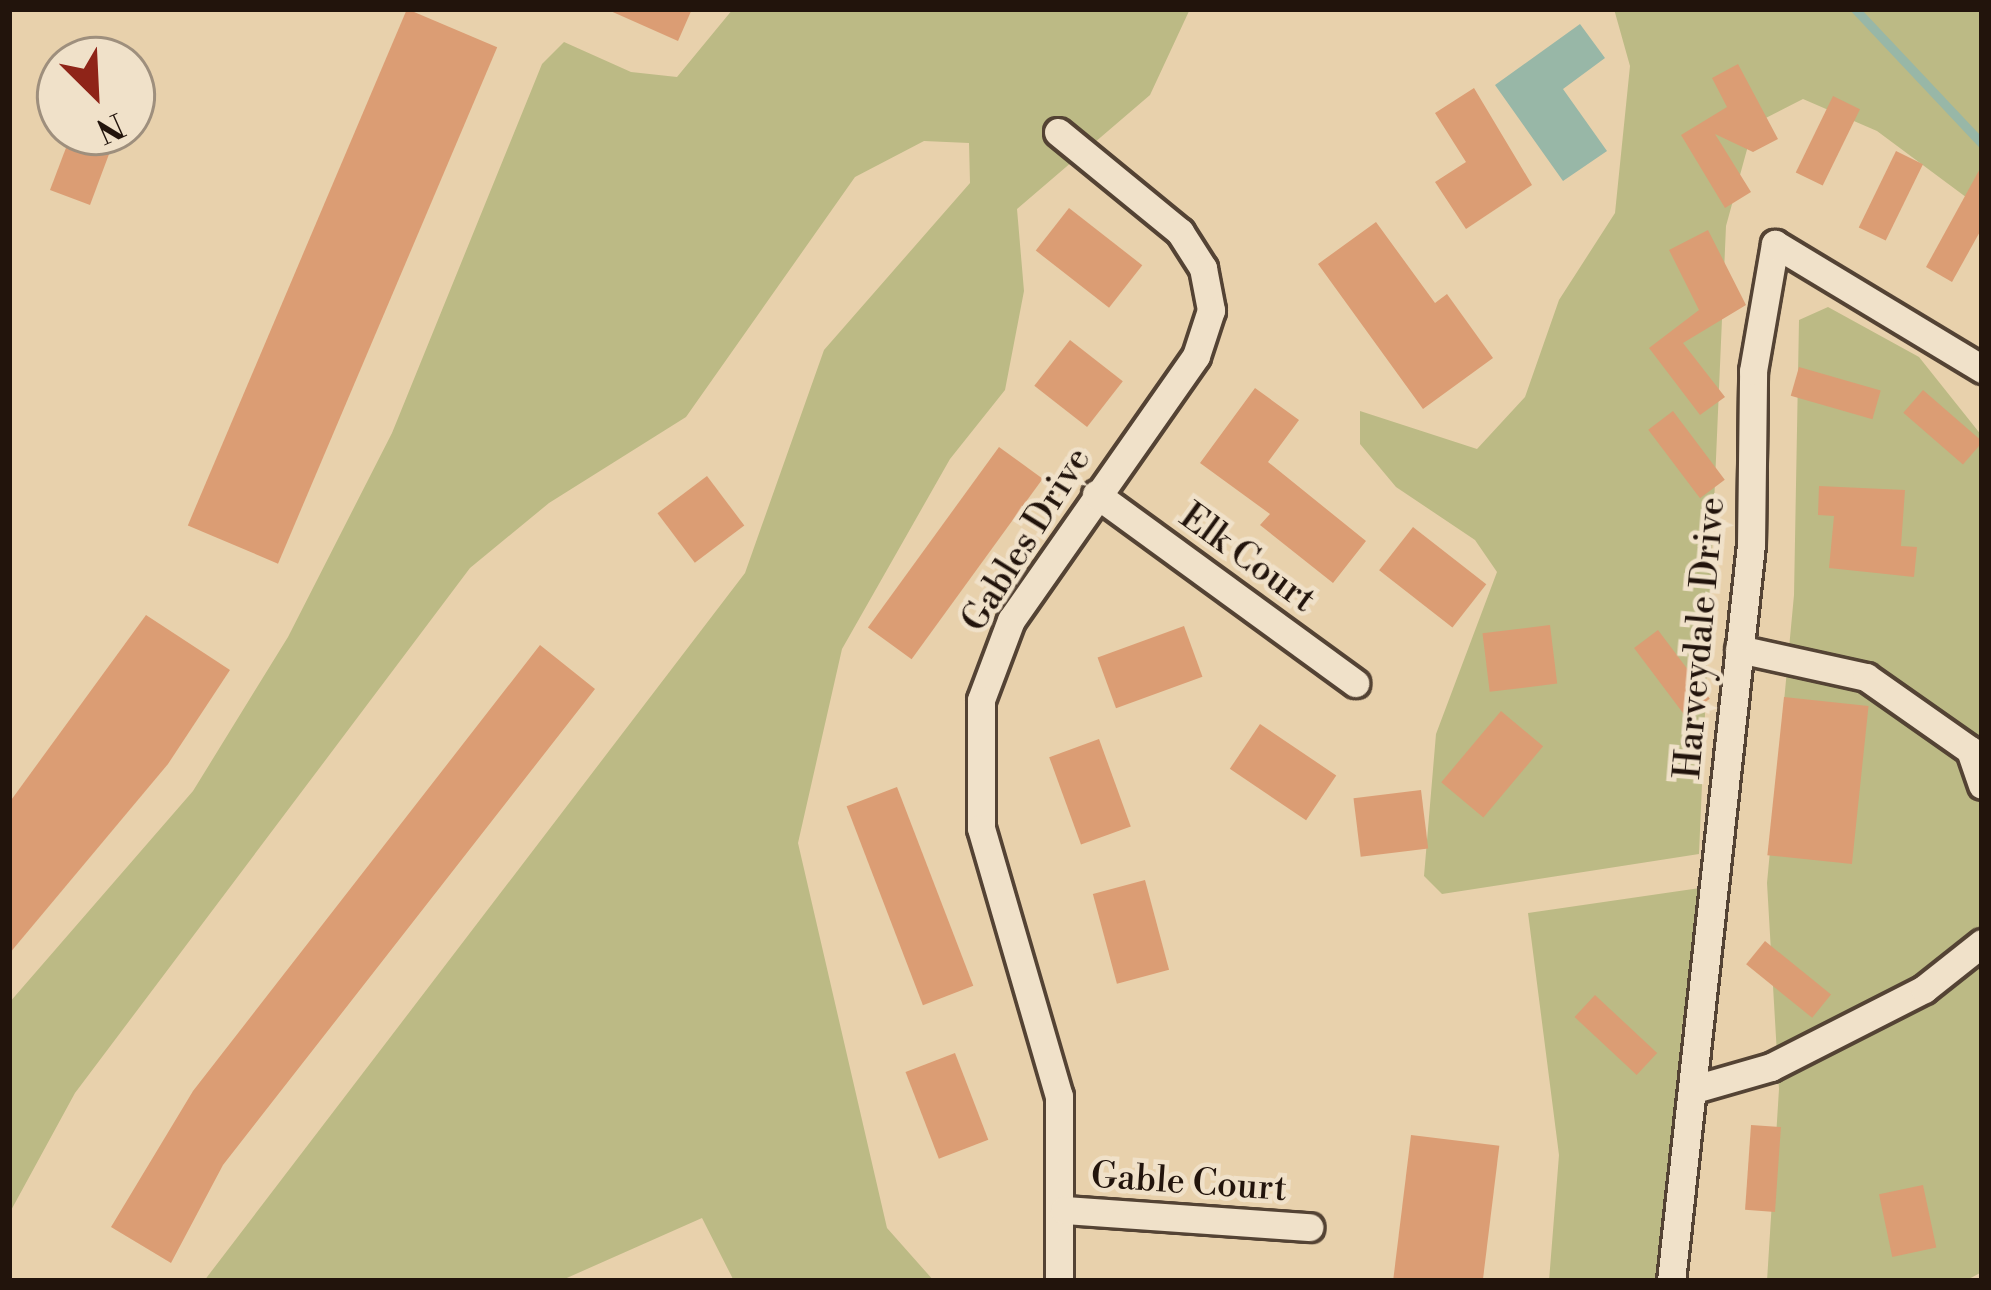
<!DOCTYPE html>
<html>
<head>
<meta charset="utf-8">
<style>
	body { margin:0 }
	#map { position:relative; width:1991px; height:1290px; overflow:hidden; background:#e8d1ac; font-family:"Libre Bodoni",serif }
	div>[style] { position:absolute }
	.green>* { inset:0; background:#bcba85 }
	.water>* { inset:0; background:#98b7a7 }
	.stream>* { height:9px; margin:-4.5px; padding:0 4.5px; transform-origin:4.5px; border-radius:4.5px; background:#98b7a7 }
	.building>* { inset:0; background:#db9d74; transform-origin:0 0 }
	.roads { filter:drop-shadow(3px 0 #544334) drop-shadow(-3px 0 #544334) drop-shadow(0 3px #544334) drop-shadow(0 -3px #544334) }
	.minor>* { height:27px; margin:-13.5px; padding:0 13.5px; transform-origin:13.5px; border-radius:13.5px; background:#f0e1c9 }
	span { translate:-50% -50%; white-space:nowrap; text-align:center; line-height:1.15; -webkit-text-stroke:9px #f0e1c9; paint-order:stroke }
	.street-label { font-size:36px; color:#22140c }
	.frame { position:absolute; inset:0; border:12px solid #22140c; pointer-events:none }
	.north { position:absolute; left:36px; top:36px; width:120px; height:120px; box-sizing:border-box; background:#f0e1c9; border:3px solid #9e8f7d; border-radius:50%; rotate:156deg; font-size:33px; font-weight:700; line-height:48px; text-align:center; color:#22140c }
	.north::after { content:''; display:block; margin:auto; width:42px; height:54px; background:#8f2418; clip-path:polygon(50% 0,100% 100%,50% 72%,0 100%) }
</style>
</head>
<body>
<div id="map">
	<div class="green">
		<i style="clip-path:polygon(733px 9px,1190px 9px,1150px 95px,1017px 209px,1024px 291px,1005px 390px,950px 459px,842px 649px,798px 843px,887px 1228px,934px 1281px,734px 1281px,702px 1218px,560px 1281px,204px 1281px,745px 573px,824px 350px,970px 183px,969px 143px,924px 141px,855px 177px,686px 417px,549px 503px,470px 568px,75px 1093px,9px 1214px,9px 1003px,193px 791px,288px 637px,392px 433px,542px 64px,564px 42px,631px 72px,677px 77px)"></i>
		<i style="clip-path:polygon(1614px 9px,1982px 9px,1982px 209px,1877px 131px,1803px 99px,1754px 124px,1726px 226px,1699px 854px,1442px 894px,1424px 876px,1436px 734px,1497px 572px,1475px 540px,1396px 487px,1360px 444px,1360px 411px,1477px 449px,1525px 397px,1559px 300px,1615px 213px,1630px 66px)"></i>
		<i style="clip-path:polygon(1828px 307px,1919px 357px,1982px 436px,1982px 1272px,1965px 1281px,1767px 1281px,1779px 1089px,1767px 883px,1794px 595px,1799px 320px)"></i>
		<i style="clip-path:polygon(1700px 888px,1681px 1036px,1687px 1095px,1656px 1281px,1549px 1281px,1559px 1155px,1528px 913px)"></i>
	</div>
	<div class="water">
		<i style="clip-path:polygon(1580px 24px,1605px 58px,1563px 89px,1607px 151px,1563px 181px,1495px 85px)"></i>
	</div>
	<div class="stream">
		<i style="left:1855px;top:9px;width:185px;rotate:46.7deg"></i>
	</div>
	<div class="building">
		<i style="left:407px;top:9px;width:98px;height:561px;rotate:23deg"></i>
		<i style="clip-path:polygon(606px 9px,692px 9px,678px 41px)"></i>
		<i style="clip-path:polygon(1738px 64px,1778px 139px,1753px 152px,1715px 134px,1751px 192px,1725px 208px,1681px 135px,1727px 107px,1712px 78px)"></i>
		<i style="clip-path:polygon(1474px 88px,1532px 185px,1466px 229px,1435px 182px,1466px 162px,1435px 113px)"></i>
		<i style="left:1833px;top:96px;width:30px;height:85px;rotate:26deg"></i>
		<i style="clip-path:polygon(72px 132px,115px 138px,90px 205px,50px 190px)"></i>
		<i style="left:1896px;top:151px;width:30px;height:85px;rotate:26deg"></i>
		<i style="clip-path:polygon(1982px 165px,1982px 228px,1952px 282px,1926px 267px)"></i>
		<i style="left:1069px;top:208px;width:93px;height:54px;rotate:38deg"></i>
		<i style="clip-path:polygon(1376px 222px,1435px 303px,1447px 294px,1493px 358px,1423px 409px,1318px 264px)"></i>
		<i style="clip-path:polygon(1708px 230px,1746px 305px,1683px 343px,1725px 397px,1700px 415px,1649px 348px,1699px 310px,1669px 250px)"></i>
		<i style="left:1070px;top:340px;width:67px;height:58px;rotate:38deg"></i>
		<i style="left:1799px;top:367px;width:85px;height:30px;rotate:16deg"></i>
		<i style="clip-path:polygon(1255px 388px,1299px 420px,1268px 462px,1366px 541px,1333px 583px,1260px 525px,1270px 514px,1200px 463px)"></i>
		<i style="left:1923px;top:390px;width:79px;height:30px;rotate:41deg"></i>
		<i style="left:1673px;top:411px;width:86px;height:31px;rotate:53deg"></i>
		<i style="left:999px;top:447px;width:54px;height:223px;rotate:36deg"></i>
		<i style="left:707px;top:476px;width:62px;height:62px;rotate:53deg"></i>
		<i style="clip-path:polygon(1819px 486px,1905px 490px,1901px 546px,1917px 547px,1914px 577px,1829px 568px,1834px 516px,1818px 515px)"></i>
		<i style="left:1413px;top:527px;width:93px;height:55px;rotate:38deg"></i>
		<i style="clip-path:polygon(146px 615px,230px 670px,168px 764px,9px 954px,9px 803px)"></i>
		<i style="left:1550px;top:625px;width:59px;height:68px;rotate:83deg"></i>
		<i style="left:1184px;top:626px;width:54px;height:92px;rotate:70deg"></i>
		<i style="left:1658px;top:630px;width:86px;height:30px;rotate:53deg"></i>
		<i style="clip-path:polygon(540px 645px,595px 689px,223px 1165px,171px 1263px,111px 1227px,193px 1091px)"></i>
		<i style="left:1784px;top:697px;width:85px;height:159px;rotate:6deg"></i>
		<i style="left:1501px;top:711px;width:55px;height:93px;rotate:40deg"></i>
		<i style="left:1260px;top:724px;width:92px;height:54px;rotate:34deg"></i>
		<i style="left:1099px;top:739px;width:93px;height:53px;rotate:70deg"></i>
		<i style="left:897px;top:787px;width:213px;height:54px;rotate:69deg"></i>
		<i style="left:1421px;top:790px;width:59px;height:68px;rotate:83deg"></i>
		<i style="left:1145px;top:880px;width:93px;height:54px;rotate:75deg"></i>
		<i style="left:1765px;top:941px;width:85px;height:30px;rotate:39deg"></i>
		<i style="left:1595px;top:995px;width:85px;height:30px;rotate:43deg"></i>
		<i style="left:955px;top:1053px;width:93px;height:53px;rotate:69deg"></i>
		<i style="left:1751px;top:1125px;width:30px;height:85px;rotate:4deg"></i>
		<i style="left:1411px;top:1135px;width:89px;height:147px;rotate:7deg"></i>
		<i style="left:1923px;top:1185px;width:64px;height:45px;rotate:78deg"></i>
	</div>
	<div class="roads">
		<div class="minor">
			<i style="left:1058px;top:132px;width:158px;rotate:39.3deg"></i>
			<i style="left:1180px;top:232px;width:43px;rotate:57.4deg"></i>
			<i style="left:1203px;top:268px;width:43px;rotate:79.2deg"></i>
			<i style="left:1211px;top:310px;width:48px;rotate:108.1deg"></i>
			<i style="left:1196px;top:356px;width:322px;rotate:125deg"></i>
			<i style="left:1011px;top:620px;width:85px;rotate:110.6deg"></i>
			<i style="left:981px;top:700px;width:128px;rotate:90deg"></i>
			<i style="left:981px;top:828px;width:279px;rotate:73.8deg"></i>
			<i style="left:1059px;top:1096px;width:185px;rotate:90deg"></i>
			<i style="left:1096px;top:494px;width:321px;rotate:36.1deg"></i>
			<i style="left:1739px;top:649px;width:130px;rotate:12.4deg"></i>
			<i style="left:1866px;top:677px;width:127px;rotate:35.1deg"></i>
			<i style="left:1970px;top:750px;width:37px;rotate:71deg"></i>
			<i style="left:1698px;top:1088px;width:76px;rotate:-16deg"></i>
			<i style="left:1771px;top:1067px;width:172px;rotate:-27deg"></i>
			<i style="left:1924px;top:989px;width:74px;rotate:-38.4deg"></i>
			<i style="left:1064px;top:1210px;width:246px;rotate:4deg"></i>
			<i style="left:1671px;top:1281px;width:740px;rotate:-83.8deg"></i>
			<i style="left:1751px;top:545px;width:174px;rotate:-89.3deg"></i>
			<i style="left:1753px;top:371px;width:129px;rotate:-80.2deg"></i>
			<i style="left:1775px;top:244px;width:242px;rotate:31.1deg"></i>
		</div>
	</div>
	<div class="street-label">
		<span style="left:1027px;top:540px;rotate:-58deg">Gables Drive</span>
		<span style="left:1247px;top:559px;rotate:36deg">Elk Court</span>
		<span style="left:1701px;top:638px;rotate:-85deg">Harveydale Drive</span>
		<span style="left:1189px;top:1183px;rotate:4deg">Gable Court</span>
	</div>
	<div class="frame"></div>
	<div class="north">N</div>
</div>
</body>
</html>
